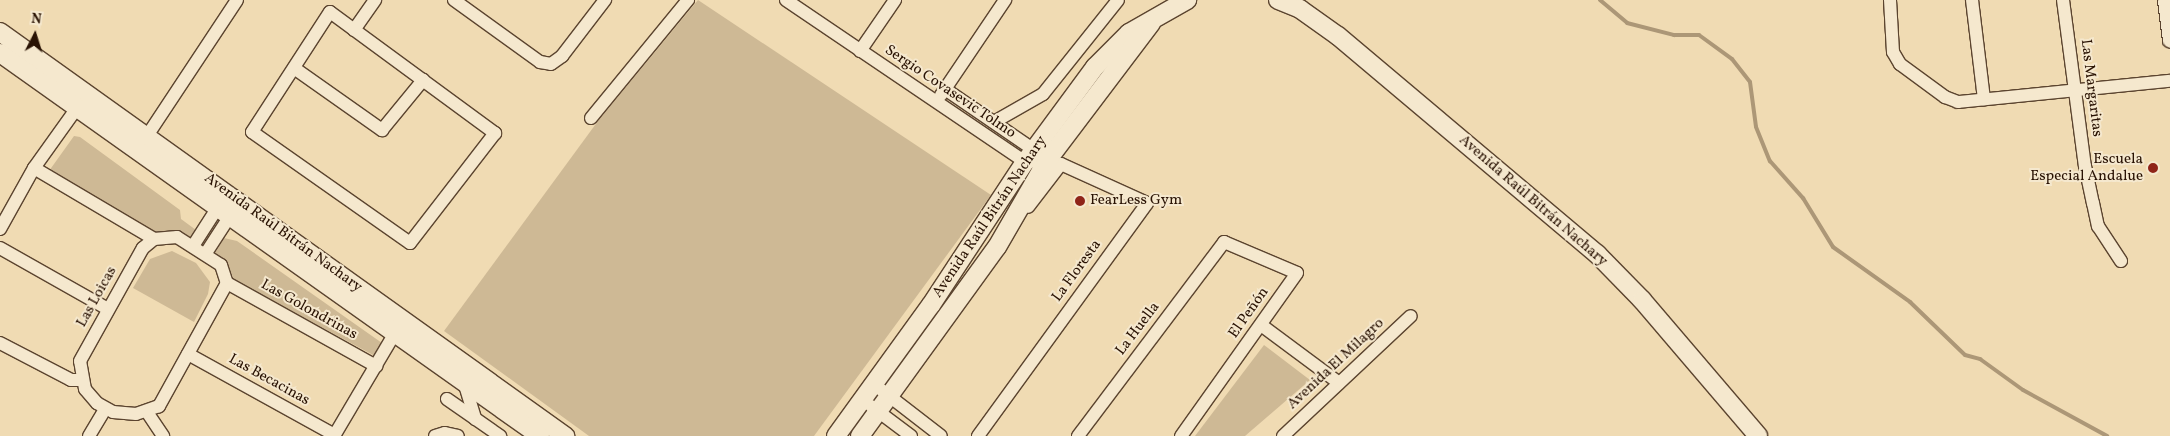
<!DOCTYPE html>
<html>
<head>
<meta charset="utf-8">
<style>
	body { margin:0 }
	#map { position:relative; width:2170px; height:436px; overflow:hidden; background:#f0dbb3; font-family:Vollkorn,serif }
	div>[style] { position:absolute }
	.green>* { inset:0; background:#ceb995 }
	.stream>* { height:4px; margin:-2px; padding:0 2px; transform-origin:2px; border-radius:2px; background:#ac9777 }
	.roads { filter:drop-shadow(1px 0 #5b442f) drop-shadow(-1px 0 #5b442f) drop-shadow(0 1px #5b442f) drop-shadow(0 -1px #5b442f) }
	.minor>* { height:12px; margin:-6px; padding:0 6px; transform-origin:6px; border-radius:6px; background:#f5e8ce }
	.tertiary>* { height:15px; margin:-7.5px; padding:0 7.5px; transform-origin:7.5px; border-radius:7.5px; background:#f5e8ce }
	.secondary>* { height:18px; margin:-9px; padding:0 9px; transform-origin:9px; border-radius:9px; background:#f5e8ce }
	.dots>* { width:14px; height:14px; translate:-50% -50%; box-sizing:border-box; border:2px solid #f5e8ce; border-radius:50% }
	span { translate:-50% -50%; white-space:nowrap; text-align:center; line-height:1.15; -webkit-text-stroke:4px #f5e8ce; paint-order:stroke }
	.street-label { font-size:15px; color:#291203 }
	.poi-label { font-size:15px; color:#291203 }
	.right { translate:-100% -50%; text-align:right }
	.left { translate:0 -50%; text-align:left }
	.north { position:absolute; left:10px; top:10px; width:50px; height:50px; -webkit-text-stroke:4px #f5e8ce; paint-order:stroke; rotate:5deg; font-size:14px; font-weight:700; line-height:20px; text-align:center; color:#291203 }
	.north::after { content:''; display:block; margin:auto; width:18px; height:22px; background:#291203; clip-path:polygon(50% 0,100% 100%,50% 72%,0 100%) }
</style>
</head>
<body>
<div id="map">
	<div class="green">
		<i style="clip-path:polygon(698px 0,991px 195px,814px 436px,589px 436px,444px 331px,598px 121px)"></i>
		<i style="clip-path:polygon(74px 136px,80px 137px,180px 210px,181px 219px,196px 230px,191px 237px,178px 233px,154px 234px,49px 171px)"></i>
		<i style="clip-path:polygon(224px 238px,237px 241px,382px 343px,375px 356px,234px 280px,227px 262px,215px 253px)"></i>
		<i style="clip-path:polygon(172px 251px,196px 263px,210px 282px,208px 294px,194px 322px,133px 288px,150px 259px)"></i>
		<i style="clip-path:polygon(1264px 345px,1310px 380px,1245px 436px,1195px 436px)"></i>
	</div>
	<div class="stream">
		<i style="left:1600px;top:0;width:35px;rotate:40deg"></i>
		<i style="left:1627px;top:23px;width:49px;rotate:14.3deg"></i>
		<i style="left:1674px;top:35px;width:25px"></i>
		<i style="left:1699px;top:35px;width:41px;rotate:36deg"></i>
		<i style="left:1732px;top:59px;width:29px;rotate:52deg"></i>
		<i style="left:1750px;top:82px;width:45px;rotate:82.4deg"></i>
		<i style="left:1756px;top:127px;width:37px;rotate:68deg"></i>
		<i style="left:1770px;top:161px;width:50px;rotate:48.3deg"></i>
		<i style="left:1803px;top:198px;width:57px;rotate:58.5deg"></i>
		<i style="left:1833px;top:247px;width:95px;rotate:35.5deg"></i>
		<i style="left:1910px;top:302px;width:76px;rotate:43.9deg"></i>
		<i style="left:1965px;top:355px;width:16px;rotate:15deg"></i>
		<i style="left:1980px;top:359px;width:53px;rotate:35.8deg"></i>
		<i style="left:2023px;top:390px;width:96px;rotate:28.7deg"></i>
	</div>
	<div class="roads">
		<div class="minor">
			<i style="left:454px;top:0;width:106px;rotate:35.8deg"></i>
			<i style="left:540px;top:62px;width:11px;rotate:10deg"></i>
			<i style="left:551px;top:64px;width:14px;rotate:-36deg"></i>
			<i style="left:562px;top:56px;width:71px;rotate:-52.5deg"></i>
			<i style="left:786px;top:0;width:289px;rotate:34.1deg"></i>
			<i style="left:1025px;top:162px;width:6px"></i>
			<i style="left:1890px;top:0;width:52px;rotate:86.7deg"></i>
			<i style="left:1893px;top:52px;width:14px;rotate:60deg"></i>
			<i style="left:1900px;top:64px;width:56px;rotate:36.3deg"></i>
			<i style="left:1945px;top:97px;width:14px;rotate:21deg"></i>
			<i style="left:1958px;top:102px;width:213px;rotate:-5.7deg"></i>
			<i style="left:1972px;top:0;width:100px;rotate:83.1deg"></i>
			<i style="left:2063px;top:0;width:167px;rotate:82.5deg"></i>
			<i style="left:2085px;top:166px;width:38px;rotate:78deg"></i>
			<i style="left:2093px;top:203px;width:24px;rotate:78deg"></i>
			<i style="left:2098px;top:226px;width:42px;rotate:56.7deg"></i>
			<i style="left:330px;top:12px;width:205px;rotate:36.3deg"></i>
			<i style="left:495px;top:133px;width:139px;rotate:127.7deg"></i>
			<i style="left:410px;top:243px;width:193px;rotate:-144.9deg"></i>
			<i style="left:252px;top:132px;width:143px;rotate:-57deg"></i>
			<i style="left:354px;top:30px;width:37px;rotate:-55deg"></i>
			<i style="left:860px;top:51px;width:62px;rotate:-55.5deg"></i>
			<i style="left:294px;top:68px;width:108px;rotate:35.2deg"></i>
			<i style="left:382px;top:130px;width:65px;rotate:-50.6deg"></i>
			<i style="left:945px;top:89px;width:115px;rotate:34.4deg"></i>
			<i style="left:941px;top:95px;width:115px;rotate:-56deg"></i>
			<i style="left:591px;top:118px;width:153px;rotate:-50.6deg"></i>
			<i style="left:994px;top:122px;width:56px;rotate:-29.7deg"></i>
			<i style="left:1043px;top:94px;width:120px;rotate:-51.4deg"></i>
			<i style="left:147px;top:136px;width:163px;rotate:-56.5deg"></i>
			<i style="left:34px;top:168px;width:139px;rotate:30.6deg"></i>
			<i style="left:0;top:229px;width:70px;rotate:-60.9deg"></i>
			<i style="left:34px;top:168px;width:74px;rotate:-54.4deg"></i>
			<i style="left:177px;top:237px;width:52px;rotate:32.5deg"></i>
			<i style="left:221px;top:265px;width:19px;rotate:72deg"></i>
			<i style="left:227px;top:283px;width:141px;rotate:118.9deg"></i>
			<i style="left:159px;top:406px;width:24px;rotate:161deg"></i>
			<i style="left:136px;top:414px;width:23px;rotate:-175deg"></i>
			<i style="left:113px;top:412px;width:18px;rotate:-151deg"></i>
			<i style="left:97px;top:403px;width:18px;rotate:-131deg"></i>
			<i style="left:85px;top:389px;width:28px;rotate:-100deg"></i>
			<i style="left:80px;top:361px;width:129px;rotate:-60.9deg"></i>
			<i style="left:143px;top:248px;width:14px;rotate:-39deg"></i>
			<i style="left:154px;top:239px;width:23px;rotate:-5deg"></i>
			<i style="left:193px;top:246px;width:46px;rotate:-57.3deg"></i>
			<i style="left:0;top:248px;width:124px;rotate:29.5deg"></i>
			<i style="left:206px;top:253px;width:44px;rotate:-57deg"></i>
			<i style="left:230px;top:216px;width:8px;rotate:-90deg"></i>
			<i style="left:227px;top:283px;width:171px;rotate:29.1deg"></i>
			<i style="left:1261px;top:325px;width:97px;rotate:36.6deg"></i>
			<i style="left:0;top:343px;width:80px;rotate:27.5deg"></i>
			<i style="left:71px;top:380px;width:11px"></i>
			<i style="left:188px;top:354px;width:168px;rotate:28.9deg"></i>
			<i style="left:464px;top:382px;width:39px;rotate:73deg"></i>
			<i style="left:875px;top:385px;width:83px;rotate:37.7deg"></i>
			<i style="left:447px;top:399px;width:65px;rotate:34.9deg"></i>
			<i style="left:871px;top:406px;width:50px;rotate:36.9deg"></i>
			<i style="left:147px;top:412px;width:29px;rotate:56deg"></i>
			<i style="left:89px;top:436px;width:31px;rotate:-59deg"></i>
			<i style="left:334px;top:436px;width:128px;rotate:-59.4deg"></i>
			<i style="left:435px;top:436px;width:10px;rotate:-17deg"></i>
			<i style="left:445px;top:433px;width:13px;rotate:13deg"></i>
			<i style="left:978px;top:436px;width:288px;rotate:-54deg"></i>
			<i style="left:1147px;top:203px;width:94px;rotate:-155.6deg"></i>
			<i style="left:1061px;top:164px;width:54px;rotate:127.5deg"></i>
			<i style="left:1078px;top:436px;width:243px;rotate:-53deg"></i>
			<i style="left:1224px;top:242px;width:79px;rotate:23deg"></i>
			<i style="left:1297px;top:273px;width:200px;rotate:125.4deg"></i>
			<i style="left:1283px;top:436px;width:175px;rotate:-43.2deg"></i>
		</div>
		<div class="tertiary">
			<i style="left:2165px;top:0;width:40px;rotate:82.9deg"></i>
		</div>
		<div class="secondary">
			<i style="left:1278px;top:0;width:24px;rotate:22deg"></i>
			<i style="left:1300px;top:9px;width:47px;rotate:35.4deg"></i>
			<i style="left:1338px;top:36px;width:339px;rotate:40.1deg"></i>
			<i style="left:1597px;top:254px;width:64px;rotate:45.6deg"></i>
			<i style="left:1642px;top:300px;width:179px;rotate:49.5deg"></i>
			<i style="left:0;top:32px;width:695px;rotate:35.57deg"></i>
			<i style="left:0;top:53px;width:662px;rotate:35.35deg"></i>
			<i style="left:836px;top:436px;width:162px;rotate:-54.1deg"></i>
			<i style="left:931px;top:305px;width:171px;rotate:-56.7deg"></i>
			<i style="left:1025px;top:162px;width:118px;rotate:-53.6deg"></i>
			<i style="left:1095px;top:67px;width:48px;rotate:-45deg"></i>
			<i style="left:1129px;top:33px;width:67px;rotate:-29.6deg"></i>
			<i style="left:860px;top:436px;width:233px;rotate:-54.1deg"></i>
			<i style="left:997px;top:247px;width:98px;rotate:-60deg"></i>
			<i style="left:1046px;top:162px;width:174px;rotate:-52.9deg"></i>
		</div>
	</div>
	<div class="dots">
		<i style="left:2153px;top:168px;background:#8f2418"></i>
		<i style="left:1080px;top:201px;background:#8f2418"></i>
	</div>
	<div class="street-label">
		<span style="left:2091px;top:88px;rotate:83deg">Las Margaritas</span>
		<span style="left:950px;top:92px;rotate:34deg">Sergio Covasevic Tolmo</span>
		<span style="left:1533px;top:201px;rotate:41deg">Avenida Raúl Bitrán Nachary</span>
		<span style="left:990px;top:217px;rotate:-56deg">Avenida Raúl Bitrán Nachary</span>
		<span style="left:283px;top:233px;rotate:36deg">Avenida Raúl Bitrán Nachary</span>
		<span style="left:1077px;top:271px;rotate:-54deg">La Floresta</span>
		<span style="left:97px;top:297px;rotate:-61deg">Las Loicas</span>
		<span style="left:309px;top:310px;rotate:29deg">Las Golondrinas</span>
		<span style="left:1249px;top:313px;rotate:-55deg">El Peñón</span>
		<span style="left:1138px;top:329px;rotate:-53deg">La Huella</span>
		<span style="left:1336px;top:364px;rotate:-43deg">Avenida El Milagro</span>
		<span style="left:269px;top:380px;rotate:29deg">Las Becacinas</span>
	</div>
	<div class="poi-label">
		<span class="right" style="left:2143px;top:168px">Escuela<br>Especial Andalue</span>
		<span class="left" style="left:1090px;top:201px">FearLess Gym</span>
	</div>
	<div class="north">N</div>
</div>
</body>
</html>
